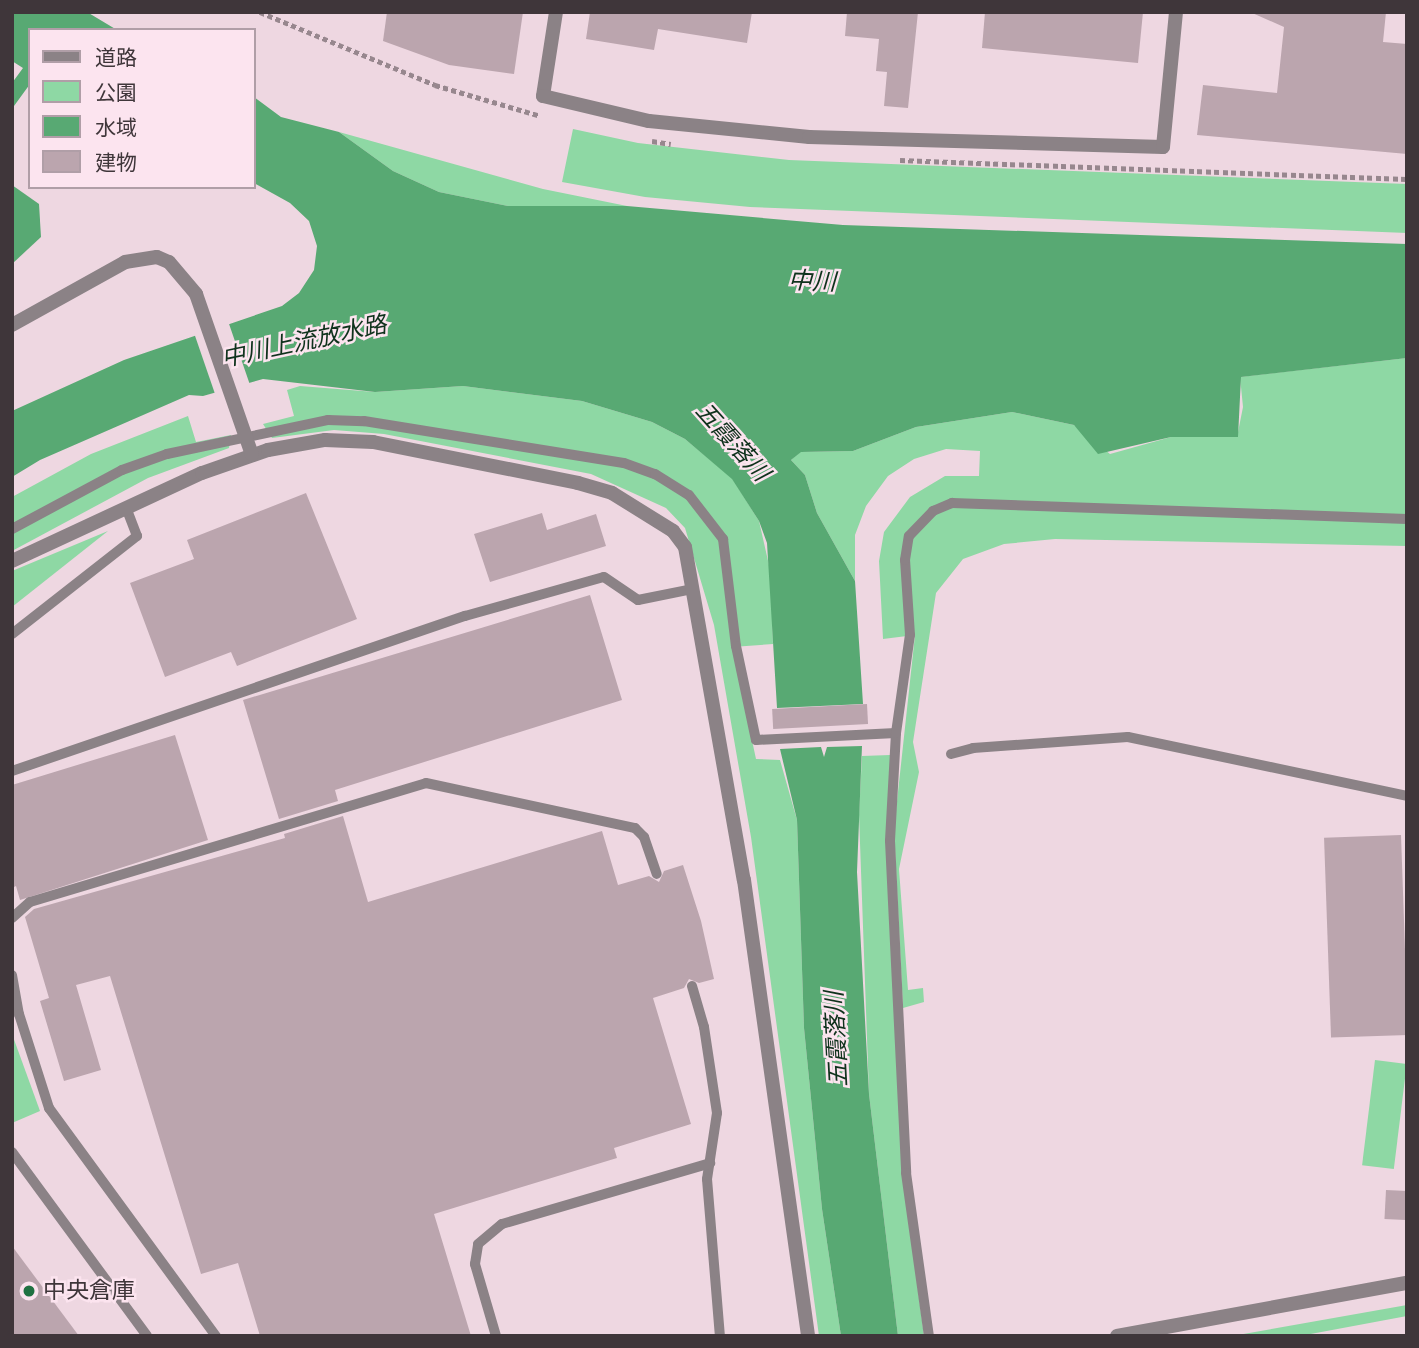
<!DOCTYPE html>
<html>
<head>
<meta charset="utf-8">
<style>
	body { margin:0 }
	#map { position:relative; width:1419px; height:1348px; overflow:hidden; background:#eed7e1; font-family:"Source Sans 3","Noto Sans JP",sans-serif }
	div>[style] { position:absolute }
	.green>* { inset:0; background:#8ed8a4; transform-origin:0 0 }
	.water>* { inset:0; background:#58a973 }
	.pier>* { inset:0; background:#eed7e1; transform-origin:0 0 }
	.building>* { inset:0; background:#bba5ae; transform-origin:0 0 }
	.path>* { height:4.5px; margin-top:-2.25px; transform-origin:0; background:repeating-linear-gradient(90deg,#97878e 0 5px,transparent 0 8.5px) }
	.service>* { height:10px; margin:-5px; padding:0 5px; transform-origin:5px; border-radius:5px; background:#8b8286 }
	.minor>* { height:14px; margin:-7px; padding:0 7px; transform-origin:7px; border-radius:7px; background:#8b8286 }
	.tertiary>* { height:14px; margin:-7px; padding:0 7px; transform-origin:7px; border-radius:7px; background:#8b8286 }
	.dots>* { width:19px; height:19px; translate:-50% -50%; box-sizing:border-box; border:4px solid #fce4ef; border-radius:50% }
	span { translate:-50% -50%; white-space:nowrap; text-align:center; line-height:1.15; -webkit-text-stroke:5px #fce4ef; paint-order:stroke }
	.poi-label { font-size:23px; color:#3f363a }
	.left { translate:0 -50%; text-align:left }
	.water-label { font-size:24px; color:#0f321c; font-style:italic }
	.frame { position:absolute; inset:0; border:14px solid #3f363a; pointer-events:none }
	.legend { position:absolute; left:28px; top:28px; width:228px; height:161px; box-sizing:border-box; background:#fce4ef; border:2px solid #b09ea7; margin:0; padding:9px 12px; list-style:none; font-size:21px; color:#3f363a }
	.legend li { display:flex; align-items:center; gap:14px; height:35px }
	.legend b { width:35px; border:2px solid #b09ea7 }
</style>
</head>
<body>
<div id="map">
	<div class="green">
		<i style="clip-path:polygon(573px 129px,638px 143px,789px 160px,1407px 184px,1407px 233px,750px 207px,645px 197px,562px 182px)"></i>
		<i style="clip-path:polygon(339px 132px,543px 189px,627px 206px,508px 206px,439px 192px,393px 171px)"></i>
		<i style="clip-path:polygon(1407px 358px,1407px 546px,1055px 539px,1004px 544px,963px 559px,936px 593px,913px 742px,919px 772px,899px 869px,908px 990px,923px 988px,924px 1002px,903px 1008px,894px 829px,915px 635px,883px 639px,879px 561px,884px 532px,910px 497px,945px 476px,979px 476px,980px 451px,946px 449px,914px 459px,888px 476px,866px 506px,855px 535px,855px 581px,817px 513px,805px 475px,791px 460px,800px 452px,853px 451px,916px 427px,1012px 412px,1074px 425px,1110px 454px,1171px 437px,1237px 437px,1243px 407px,1240px 377px)"></i>
		<i style="clip-path:polygon(300px 386px,375px 392px,463px 386px,582px 401px,652px 422px,685px 439px,732px 478px,759px 521px,771px 574px,773px 644px,732px 647px,756px 759px,780px 760px,797px 820px,804px 1028px,822px 1209px,841px 1336px,819px 1336px,751px 837px,714px 625px,685px 528px,666px 508px,591px 474px,384px 434px,334px 430px,272px 438px,263px 424px,294px 416px,287px 390px)"></i>
		<i style="clip-path:polygon(188px 416px,196px 442px,231px 435px,229px 448px,148px 478px,12px 551px,12px 497px,91px 454px)"></i>
		<i style="clip-path:polygon(108px 531px,12px 607px,12px 571px)"></i>
		<i style="clip-path:polygon(890px 755px,905px 1191px,924px 1336px,898px 1336px,869px 1094px,859px 815px,862px 756px)"></i>
		<i style="clip-path:polygon(12px 1034px,40px 1111px,12px 1123px)"></i>
		<i style="left:1375px;top:1060px;width:32px;height:106px;rotate:7deg"></i>
		<i style="clip-path:polygon(1407px 1305px,1407px 1316px,1300px 1336px,1232px 1336px)"></i>
	</div>
	<div class="water">
		<i style="clip-path:polygon(12px 12px,87px 12px,117px 30px,30px 30px,30px 84px,14px 106px,12px 83px,23px 68px,12px 61px)"></i>
		<i style="clip-path:polygon(254px 97px,281px 117px,339px 132px,393px 171px,439px 192px,508px 206px,627px 206px,843px 225px,1407px 244px,1407px 358px,1241px 377px,1238px 437px,1171px 437px,1098px 454px,1074px 425px,1012px 412px,916px 427px,853px 451px,801px 452px,791px 460px,805px 475px,817px 513px,855px 581px,863px 704px,777px 708px,767px 543px,759px 521px,732px 479px,685px 439px,652px 422px,582px 401px,463px 386px,375px 392px,263px 379px,203px 396px,189px 395px,40px 460px,12px 477px,12px 411px,124px 360px,282px 306px,299px 293px,314px 270px,317px 246px,309px 221px,290px 203px,254px 183px)"></i>
		<i style="clip-path:polygon(12px 185px,39px 204px,41px 237px,12px 264px)"></i>
		<i style="clip-path:polygon(862px 746px,857px 872px,869px 1094px,898px 1336px,841px 1336px,822px 1209px,804px 1028px,797px 820px,780px 749px,821px 747px,824px 757px,827px 747px)"></i>
	</div>
	<div class="pier">
		<i style="left:228px;top:321px;width:69px;height:36px;rotate:71deg"></i>
	</div>
	<div class="building">
		<i style="clip-path:polygon(387px 12px,523px 12px,514px 74px,449px 65px,383px 41px)"></i>
		<i style="clip-path:polygon(590px 12px,752px 12px,747px 43px,658px 29px,654px 50px,586px 39px)"></i>
		<i style="clip-path:polygon(847px 12px,918px 12px,908px 108px,884px 106px,887px 72px,876px 71px,879px 39px,845px 36px)"></i>
		<i style="clip-path:polygon(985px 12px,1143px 12px,1138px 63px,982px 48px)"></i>
		<i style="clip-path:polygon(1250px 12px,1386px 12px,1383px 42px,1407px 44px,1407px 154px,1197px 135px,1203px 85px,1277px 93px,1284px 27px)"></i>
		<i style="clip-path:polygon(306px 493px,357px 619px,237px 666px,231px 652px,165px 677px,130px 583px,194px 559px,187px 540px)"></i>
		<i style="clip-path:polygon(542px 513px,547px 530px,596px 514px,606px 546px,490px 582px,474px 534px)"></i>
		<i style="clip-path:polygon(590px 595px,622px 700px,335px 790px,338px 801px,279px 819px,243px 700px)"></i>
		<i style="left:867px;top:704px;width:20px;height:95px;rotate:87deg"></i>
		<i style="clip-path:polygon(175px 735px,208px 840px,20px 900px,16px 886px,12px 888px,12px 785px)"></i>
		<i style="clip-path:polygon(343px 816px,368px 902px,602px 831px,618px 885px,649px 876px,659px 882px,664px 871px,683px 865px,701px 921px,714px 979px,699px 983px,689px 979px,684px 988px,653px 998px,691px 1124px,614px 1148px,617px 1158px,434px 1214px,471px 1336px,260px 1336px,238px 1263px,201px 1274px,110px 976px,76px 985px,101px 1070px,64px 1081px,40px 1001px,49px 998px,25px 917px,34px 909px,285px 838px,284px 834px)"></i>
		<i style="left:1401px;top:835px;width:200px;height:77px;rotate:88deg"></i>
		<i style="left:1386px;top:1190px;width:21px;height:29px;rotate:3deg"></i>
		<i style="clip-path:polygon(12px 1246px,79px 1336px,12px 1336px)"></i>
	</div>
	<div class="path">
		<i style="left:260px;top:12px;width:190px;rotate:22.6deg"></i>
		<i style="left:435px;top:85px;width:110px;rotate:16.3deg"></i>
		<i style="left:652px;top:141px;width:19px;rotate:9deg"></i>
		<i style="left:900px;top:160px;width:507px;rotate:2.15deg"></i>
	</div>
	<div class="service">
		<i style="left:12px;top:529px;width:125px;rotate:-28.2deg"></i>
		<i style="left:122px;top:470px;width:48px;rotate:-19.6deg"></i>
		<i style="left:167px;top:454px;width:165px;rotate:-11.9deg"></i>
		<i style="left:328px;top:420px;width:36px;rotate:2deg"></i>
		<i style="left:364px;top:421px;width:263px;rotate:9.2deg"></i>
		<i style="left:624px;top:463px;width:33px;rotate:20deg"></i>
		<i style="left:655px;top:474px;width:40px;rotate:32deg"></i>
		<i style="left:689px;top:495px;width:56px;rotate:52.3deg"></i>
		<i style="left:723px;top:539px;width:108px;rotate:83.1deg"></i>
		<i style="left:736px;top:646px;width:96px;rotate:78deg"></i>
		<i style="left:756px;top:740px;width:140px;rotate:-2.9deg"></i>
		<i style="left:896px;top:733px;width:108px;rotate:93.2deg"></i>
		<i style="left:890px;top:841px;width:332px;rotate:87.2deg"></i>
		<i style="left:906px;top:1173px;width:165px;rotate:82deg"></i>
		<i style="left:12px;top:634px;width:159px;rotate:-38.1deg"></i>
		<i style="left:137px;top:536px;width:28px;rotate:-111deg"></i>
		<i style="left:896px;top:733px;width:99px;rotate:-81.9deg"></i>
		<i style="left:910px;top:635px;width:75px;rotate:-93.8deg"></i>
		<i style="left:905px;top:560px;width:24px;rotate:-81deg"></i>
		<i style="left:909px;top:536px;width:35px;rotate:-46deg"></i>
		<i style="left:933px;top:511px;width:21px;rotate:-23deg"></i>
		<i style="left:952px;top:503px;width:455px;rotate:2deg"></i>
		<i style="left:951px;top:754px;width:23px;rotate:-15deg"></i>
		<i style="left:973px;top:748px;width:155px;rotate:-4.1deg"></i>
		<i style="left:1128px;top:737px;width:285px;rotate:11.9deg"></i>
		<i style="left:12px;top:771px;width:479px;rotate:-18.9deg"></i>
		<i style="left:465px;top:616px;width:144px;rotate:-15.7deg"></i>
		<i style="left:604px;top:577px;width:41px;rotate:34.1deg"></i>
		<i style="left:638px;top:600px;width:55px;rotate:-11.5deg"></i>
		<i style="left:12px;top:918px;width:24px;rotate:-42deg"></i>
		<i style="left:30px;top:902px;width:413px;rotate:-16.7deg"></i>
		<i style="left:426px;top:783px;width:214px;rotate:12.2deg"></i>
		<i style="left:635px;top:828px;width:13px;rotate:45deg"></i>
		<i style="left:644px;top:837px;width:39px;rotate:71deg"></i>
		<i style="left:12px;top:975px;width:40px;rotate:80deg"></i>
		<i style="left:19px;top:1014px;width:99px;rotate:72.3deg"></i>
		<i style="left:49px;top:1108px;width:283px;rotate:53.8deg"></i>
		<i style="left:692px;top:986px;width:43px;rotate:73.7deg"></i>
		<i style="left:704px;top:1027px;width:87px;rotate:81.4deg"></i>
		<i style="left:717px;top:1113px;width:67px;rotate:98.6deg"></i>
		<i style="left:707px;top:1179px;width:158px;rotate:85.3deg"></i>
		<i style="left:12px;top:1152px;width:228px;rotate:53.7deg"></i>
		<i style="left:496px;top:1336px;width:75px;rotate:-106.3deg"></i>
		<i style="left:475px;top:1264px;width:20px;rotate:-81deg"></i>
		<i style="left:478px;top:1244px;width:31px;rotate:-40deg"></i>
		<i style="left:502px;top:1224px;width:217px;rotate:-16.3deg"></i>
	</div>
	<div class="minor">
		<i style="left:12px;top:561px;width:209px;rotate:-24.9deg"></i>
		<i style="left:202px;top:473px;width:70px;rotate:-19.2deg"></i>
		<i style="left:268px;top:450px;width:58px;rotate:-10deg"></i>
		<i style="left:325px;top:440px;width:48px;rotate:2.4deg"></i>
		<i style="left:373px;top:442px;width:209px;rotate:11.3deg"></i>
		<i style="left:578px;top:483px;width:35px;rotate:16deg"></i>
		<i style="left:612px;top:493px;width:72px;rotate:31.9deg"></i>
		<i style="left:673px;top:531px;width:20px;rotate:53deg"></i>
		<i style="left:685px;top:547px;width:338px;rotate:80deg"></i>
		<i style="left:744px;top:880px;width:460px;rotate:82deg"></i>
	</div>
	<div class="tertiary">
		<i style="left:556px;top:12px;width:85px;rotate:98.8deg"></i>
		<i style="left:543px;top:96px;width:109px;rotate:13.3deg"></i>
		<i style="left:649px;top:121px;width:161px;rotate:5.7deg"></i>
		<i style="left:809px;top:137px;width:354px;rotate:1.6deg"></i>
		<i style="left:1163px;top:147px;width:136px;rotate:-84.5deg"></i>
		<i style="left:12px;top:325px;width:129px;rotate:-29.1deg"></i>
		<i style="left:125px;top:262px;width:32px;rotate:-9deg"></i>
		<i style="left:157px;top:257px;width:13px;rotate:23deg"></i>
		<i style="left:169px;top:262px;width:42px;rotate:49.8deg"></i>
		<i style="left:196px;top:294px;width:170px;rotate:70.8deg"></i>
		<i style="left:1117px;top:1336px;width:295px;rotate:-10.4deg"></i>
	</div>
	<div class="dots">
		<i style="left:29px;top:1291px;background:#217142"></i>
	</div>
	<div class="poi-label">
		<span class="left" style="left:43px;top:1291px">中央倉庫</span>
	</div>
	<div class="water-label">
		<span style="left:812px;top:282px;rotate:2deg">中川</span>
		<span style="left:304px;top:342px;rotate:-12deg">中川上流放水路</span>
		<span style="left:732px;top:442px;rotate:48deg">五霞落川</span>
		<span style="left:837px;top:1039px;rotate:-93deg">五霞落川</span>
	</div>
	<div class="frame"></div>
	<ul class="legend">
	<li><b style="height:9px;background:#8b8286"></b>道路</li>
	<li><b style="height:19px;background:#8ed8a4"></b>公園</li>
	<li><b style="height:19px;background:#58a973"></b>水域</li>
	<li><b style="height:19px;background:#bba5ae"></b>建物</li>
	</ul>
</div>
</body>
</html>
